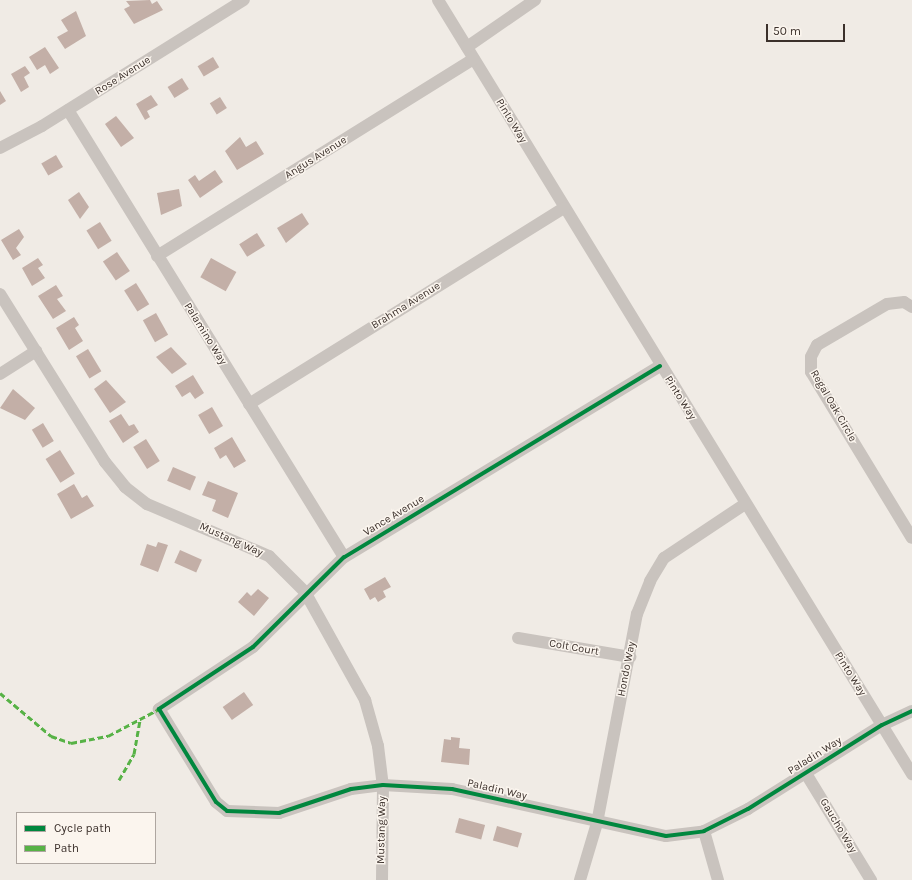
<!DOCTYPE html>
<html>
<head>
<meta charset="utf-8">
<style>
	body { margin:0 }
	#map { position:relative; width:912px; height:880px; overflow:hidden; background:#f0ebe5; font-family:Karla,sans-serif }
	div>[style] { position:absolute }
	.building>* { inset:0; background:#c3afa7; transform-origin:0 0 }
	.minor>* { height:12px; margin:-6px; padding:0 6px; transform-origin:6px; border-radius:6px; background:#c9c3be }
	.quiet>* { height:3px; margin-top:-1.5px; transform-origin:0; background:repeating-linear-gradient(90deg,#57b246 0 6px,transparent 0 9px) }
	.cycleway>* { height:4px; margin:-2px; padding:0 2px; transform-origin:2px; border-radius:2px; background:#00873e }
	span { translate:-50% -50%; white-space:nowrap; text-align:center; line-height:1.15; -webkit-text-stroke:3px #fbf5ee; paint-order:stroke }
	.street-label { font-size:11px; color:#3b302b }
	.legend { position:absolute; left:16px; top:812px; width:140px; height:52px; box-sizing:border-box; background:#fbf5ee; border:1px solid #aea6a0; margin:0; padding:5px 7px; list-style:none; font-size:12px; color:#3b302b }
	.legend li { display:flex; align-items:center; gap:8px; height:20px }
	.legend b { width:20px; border:1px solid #aea6a0 }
	.scale { position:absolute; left:766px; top:24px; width:79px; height:18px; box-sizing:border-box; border:2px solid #3b302b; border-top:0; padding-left:5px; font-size:12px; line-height:14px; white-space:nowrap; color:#3b302b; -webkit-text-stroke:3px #fbf5ee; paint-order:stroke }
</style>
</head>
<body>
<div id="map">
	<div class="building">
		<i style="clip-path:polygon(150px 0,152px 4px,157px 1px,163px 10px,134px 24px,124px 9px,130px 6px,126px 1px)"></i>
		<i style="clip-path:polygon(76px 11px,86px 36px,65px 49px,57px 37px,68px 31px,61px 20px)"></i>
		<i style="clip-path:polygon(45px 47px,59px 68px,50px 74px,45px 65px,37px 70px,29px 57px)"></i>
		<i style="left:213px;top:57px;width:12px;height:18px;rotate:59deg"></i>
		<i style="clip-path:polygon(25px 66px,30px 73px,24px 77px,29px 87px,21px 92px,11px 74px)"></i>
		<i style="left:182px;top:78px;width:13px;height:17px;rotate:58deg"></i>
		<i style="clip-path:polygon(0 91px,6px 101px,0 105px)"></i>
		<i style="clip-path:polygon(151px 95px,158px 105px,147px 111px,150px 117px,145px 120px,136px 104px)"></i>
		<i style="left:220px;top:97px;width:13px;height:12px;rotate:58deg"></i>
		<i style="clip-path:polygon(116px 116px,134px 138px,121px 147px,105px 124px)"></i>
		<i style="clip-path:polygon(240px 137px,246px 147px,256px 141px,264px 154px,237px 170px,225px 151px)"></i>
		<i style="left:56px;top:155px;width:14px;height:17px;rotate:60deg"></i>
		<i style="clip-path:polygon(215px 170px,223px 182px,200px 198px,188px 180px,195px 175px,199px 181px)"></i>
		<i style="clip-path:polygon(179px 189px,182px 206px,161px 215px,157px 193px)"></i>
		<i style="clip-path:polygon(79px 192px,89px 207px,80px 219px,68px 200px)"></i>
		<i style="clip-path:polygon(302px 213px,309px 224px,286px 243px,277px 228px)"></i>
		<i style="left:100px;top:222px;width:22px;height:16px;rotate:58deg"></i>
		<i style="clip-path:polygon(19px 229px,24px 237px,16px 248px,21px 255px,13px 260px,1px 240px)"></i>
		<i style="left:257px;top:233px;width:15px;height:21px;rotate:58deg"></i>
		<i style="left:117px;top:252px;width:23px;height:17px;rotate:56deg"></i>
		<i style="clip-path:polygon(38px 258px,43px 265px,38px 268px,45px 278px,32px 286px,22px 268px)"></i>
		<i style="left:211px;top:258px;width:29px;height:22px;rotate:29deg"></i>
		<i style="left:136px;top:283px;width:25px;height:14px;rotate:58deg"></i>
		<i style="clip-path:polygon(56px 285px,63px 296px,57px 299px,66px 311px,53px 319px,38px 296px)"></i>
		<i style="left:156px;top:313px;width:25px;height:15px;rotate:61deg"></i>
		<i style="clip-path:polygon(74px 317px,79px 325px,75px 328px,83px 341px,69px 350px,56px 328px)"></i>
		<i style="clip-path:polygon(171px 347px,187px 364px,172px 374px,156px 357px)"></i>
		<i style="left:88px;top:349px;width:26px;height:14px;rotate:59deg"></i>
		<i style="clip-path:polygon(193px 375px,204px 393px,195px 399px,190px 392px,182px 397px,175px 386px)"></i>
		<i style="clip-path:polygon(106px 380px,126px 402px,110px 413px,94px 389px)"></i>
		<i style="clip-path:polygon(13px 389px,35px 408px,25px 420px,0 408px)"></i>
		<i style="left:212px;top:407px;width:22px;height:16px;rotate:60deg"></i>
		<i style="clip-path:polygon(121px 414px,129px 426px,134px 424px,139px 432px,123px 443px,109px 421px)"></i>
		<i style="left:43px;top:423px;width:21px;height:13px;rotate:59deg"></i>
		<i style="clip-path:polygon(232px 437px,246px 461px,234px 468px,226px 455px,220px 459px,214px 448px)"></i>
		<i style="left:146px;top:439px;width:26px;height:15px;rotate:58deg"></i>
		<i style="left:60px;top:450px;width:28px;height:17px;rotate:58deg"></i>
		<i style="left:173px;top:467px;width:25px;height:15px;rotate:23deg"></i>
		<i style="clip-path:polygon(208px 481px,238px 493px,228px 518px,212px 511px,216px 500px,202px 495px)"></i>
		<i style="clip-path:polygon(74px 484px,82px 498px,87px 495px,94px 506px,71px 519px,57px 494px)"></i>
		<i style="clip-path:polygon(158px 542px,168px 545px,158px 572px,140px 565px,147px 544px,156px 547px)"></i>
		<i style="left:180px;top:550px;width:24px;height:14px;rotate:24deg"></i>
		<i style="clip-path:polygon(385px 577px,391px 587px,383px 591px,386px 597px,378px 602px,375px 597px,370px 600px,364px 589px)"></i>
		<i style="clip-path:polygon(258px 589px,269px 598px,254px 616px,238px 602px,247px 592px,251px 596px)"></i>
		<i style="left:244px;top:692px;width:16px;height:26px;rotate:55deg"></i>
		<i style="clip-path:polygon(451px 737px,460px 738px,459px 748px,470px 749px,469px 765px,441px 762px,444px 739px,451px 740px)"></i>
		<i style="left:459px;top:818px;width:27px;height:15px;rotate:15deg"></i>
		<i style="left:497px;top:826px;width:26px;height:15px;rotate:16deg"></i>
	</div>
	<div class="minor">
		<i style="left:438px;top:0;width:908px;rotate:58.52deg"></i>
		<i style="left:467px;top:47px;width:83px;rotate:-34.7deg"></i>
		<i style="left:68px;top:110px;width:525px;rotate:58.31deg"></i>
		<i style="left:0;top:148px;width:47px;rotate:-27.6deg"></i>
		<i style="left:42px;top:126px;width:238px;rotate:-32deg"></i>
		<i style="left:157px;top:256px;width:373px;rotate:-31.9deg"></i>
		<i style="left:0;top:294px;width:198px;rotate:58deg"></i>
		<i style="left:105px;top:462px;width:32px;rotate:51deg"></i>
		<i style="left:125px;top:487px;width:28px;rotate:38deg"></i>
		<i style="left:147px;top:504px;width:133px;rotate:23.1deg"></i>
		<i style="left:269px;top:556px;width:51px;rotate:45deg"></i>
		<i style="left:305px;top:592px;width:124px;rotate:60.9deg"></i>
		<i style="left:365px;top:700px;width:48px;rotate:74.2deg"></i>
		<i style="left:378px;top:746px;width:39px;rotate:83deg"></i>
		<i style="left:383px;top:785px;width:95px;rotate:90.6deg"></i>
		<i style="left:912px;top:307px;width:9px;rotate:-148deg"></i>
		<i style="left:904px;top:302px;width:17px;rotate:173deg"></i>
		<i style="left:887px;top:304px;width:81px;rotate:149.6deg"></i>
		<i style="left:817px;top:345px;width:13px;rotate:117deg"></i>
		<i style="left:811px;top:357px;width:15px;rotate:90deg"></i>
		<i style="left:811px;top:372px;width:194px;rotate:58.7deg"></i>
		<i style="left:660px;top:366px;width:369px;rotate:148.8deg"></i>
		<i style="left:344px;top:557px;width:128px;rotate:135.3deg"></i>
		<i style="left:253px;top:647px;width:113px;rotate:146.6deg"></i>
		<i style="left:159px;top:709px;width:109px;rotate:58.5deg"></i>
		<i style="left:216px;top:802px;width:14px;rotate:39deg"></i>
		<i style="left:227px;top:811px;width:52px;rotate:2.2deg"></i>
		<i style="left:279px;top:813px;width:76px;rotate:-18.4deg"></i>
		<i style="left:351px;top:789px;width:32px;rotate:-7deg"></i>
		<i style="left:383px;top:785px;width:69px;rotate:3.3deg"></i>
		<i style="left:452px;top:789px;width:219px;rotate:12.4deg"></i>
		<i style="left:666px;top:836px;width:38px;rotate:-7deg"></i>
		<i style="left:704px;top:831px;width:49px;rotate:-26.6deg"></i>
		<i style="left:748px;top:809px;width:158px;rotate:-32.1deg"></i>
		<i style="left:882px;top:725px;width:33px;rotate:-25deg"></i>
		<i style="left:0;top:374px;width:43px;rotate:-32.6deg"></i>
		<i style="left:249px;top:404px;width:371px;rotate:-31.9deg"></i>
		<i style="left:518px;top:638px;width:114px;rotate:9.6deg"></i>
		<i style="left:805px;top:772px;width:127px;rotate:58.6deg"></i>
		<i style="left:704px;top:831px;width:51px;rotate:74.1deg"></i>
		<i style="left:580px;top:880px;width:59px;rotate:-73.4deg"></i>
		<i style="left:597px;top:823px;width:213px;rotate:-79.2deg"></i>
		<i style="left:637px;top:614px;width:35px;rotate:-68deg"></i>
		<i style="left:650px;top:581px;width:27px;rotate:-59deg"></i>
		<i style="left:664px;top:558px;width:97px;rotate:-33.7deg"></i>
	</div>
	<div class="quiet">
		<i style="left:0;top:693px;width:67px;rotate:40.1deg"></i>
		<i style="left:51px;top:736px;width:21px;rotate:19deg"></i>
		<i style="left:71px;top:743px;width:38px;rotate:-11deg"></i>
		<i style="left:108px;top:736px;width:58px;rotate:-27.9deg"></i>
		<i style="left:119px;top:780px;width:30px;rotate:-60deg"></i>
		<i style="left:134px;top:754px;width:36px;rotate:-80deg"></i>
	</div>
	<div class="cycleway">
		<i style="left:660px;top:366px;width:369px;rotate:148.8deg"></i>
		<i style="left:344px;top:557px;width:128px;rotate:135.3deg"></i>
		<i style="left:253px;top:647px;width:113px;rotate:146.6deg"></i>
		<i style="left:159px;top:709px;width:109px;rotate:58.5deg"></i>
		<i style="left:216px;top:802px;width:14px;rotate:39deg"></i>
		<i style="left:227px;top:811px;width:52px;rotate:2.2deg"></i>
		<i style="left:279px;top:813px;width:76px;rotate:-18.4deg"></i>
		<i style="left:351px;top:789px;width:32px;rotate:-7deg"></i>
		<i style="left:383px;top:785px;width:69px;rotate:3.3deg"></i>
		<i style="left:452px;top:789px;width:219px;rotate:12.4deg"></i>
		<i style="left:666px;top:836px;width:38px;rotate:-7deg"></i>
		<i style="left:704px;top:831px;width:49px;rotate:-26.6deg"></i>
		<i style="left:748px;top:809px;width:158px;rotate:-32.1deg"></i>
		<i style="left:882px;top:725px;width:33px;rotate:-25deg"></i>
	</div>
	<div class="street-label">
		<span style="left:123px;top:76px;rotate:-32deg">Rose Avenue</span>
		<span style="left:511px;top:121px;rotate:59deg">Pinto Way</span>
		<span style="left:316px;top:158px;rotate:-32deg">Angus Avenue</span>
		<span style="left:406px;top:306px;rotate:-32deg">Brahma Avenue</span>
		<span style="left:205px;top:334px;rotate:58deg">Palamino Way</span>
		<span style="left:680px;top:398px;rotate:58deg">Pinto Way</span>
		<span style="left:833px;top:406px;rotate:60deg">Regal Oak Circle</span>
		<span style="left:394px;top:516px;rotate:-31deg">Vance Avenue</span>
		<span style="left:231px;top:540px;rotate:24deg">Mustang Way</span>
		<span style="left:574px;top:648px;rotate:10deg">Colt Court</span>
		<span style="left:627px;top:669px;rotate:-79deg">Hondo Way</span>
		<span style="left:850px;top:674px;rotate:58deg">Pinto Way</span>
		<span style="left:815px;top:756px;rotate:-32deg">Paladin Way</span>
		<span style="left:497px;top:790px;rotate:13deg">Paladin Way</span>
		<span style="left:838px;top:826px;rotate:59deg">Gaucho Way</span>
		<span style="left:382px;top:830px;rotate:-89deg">Mustang Way</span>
	</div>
	<ul class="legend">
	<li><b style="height:5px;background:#00873e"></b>Cycle path</li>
	<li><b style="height:5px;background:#57b246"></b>Path</li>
	</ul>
	<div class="scale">50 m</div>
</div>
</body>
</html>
